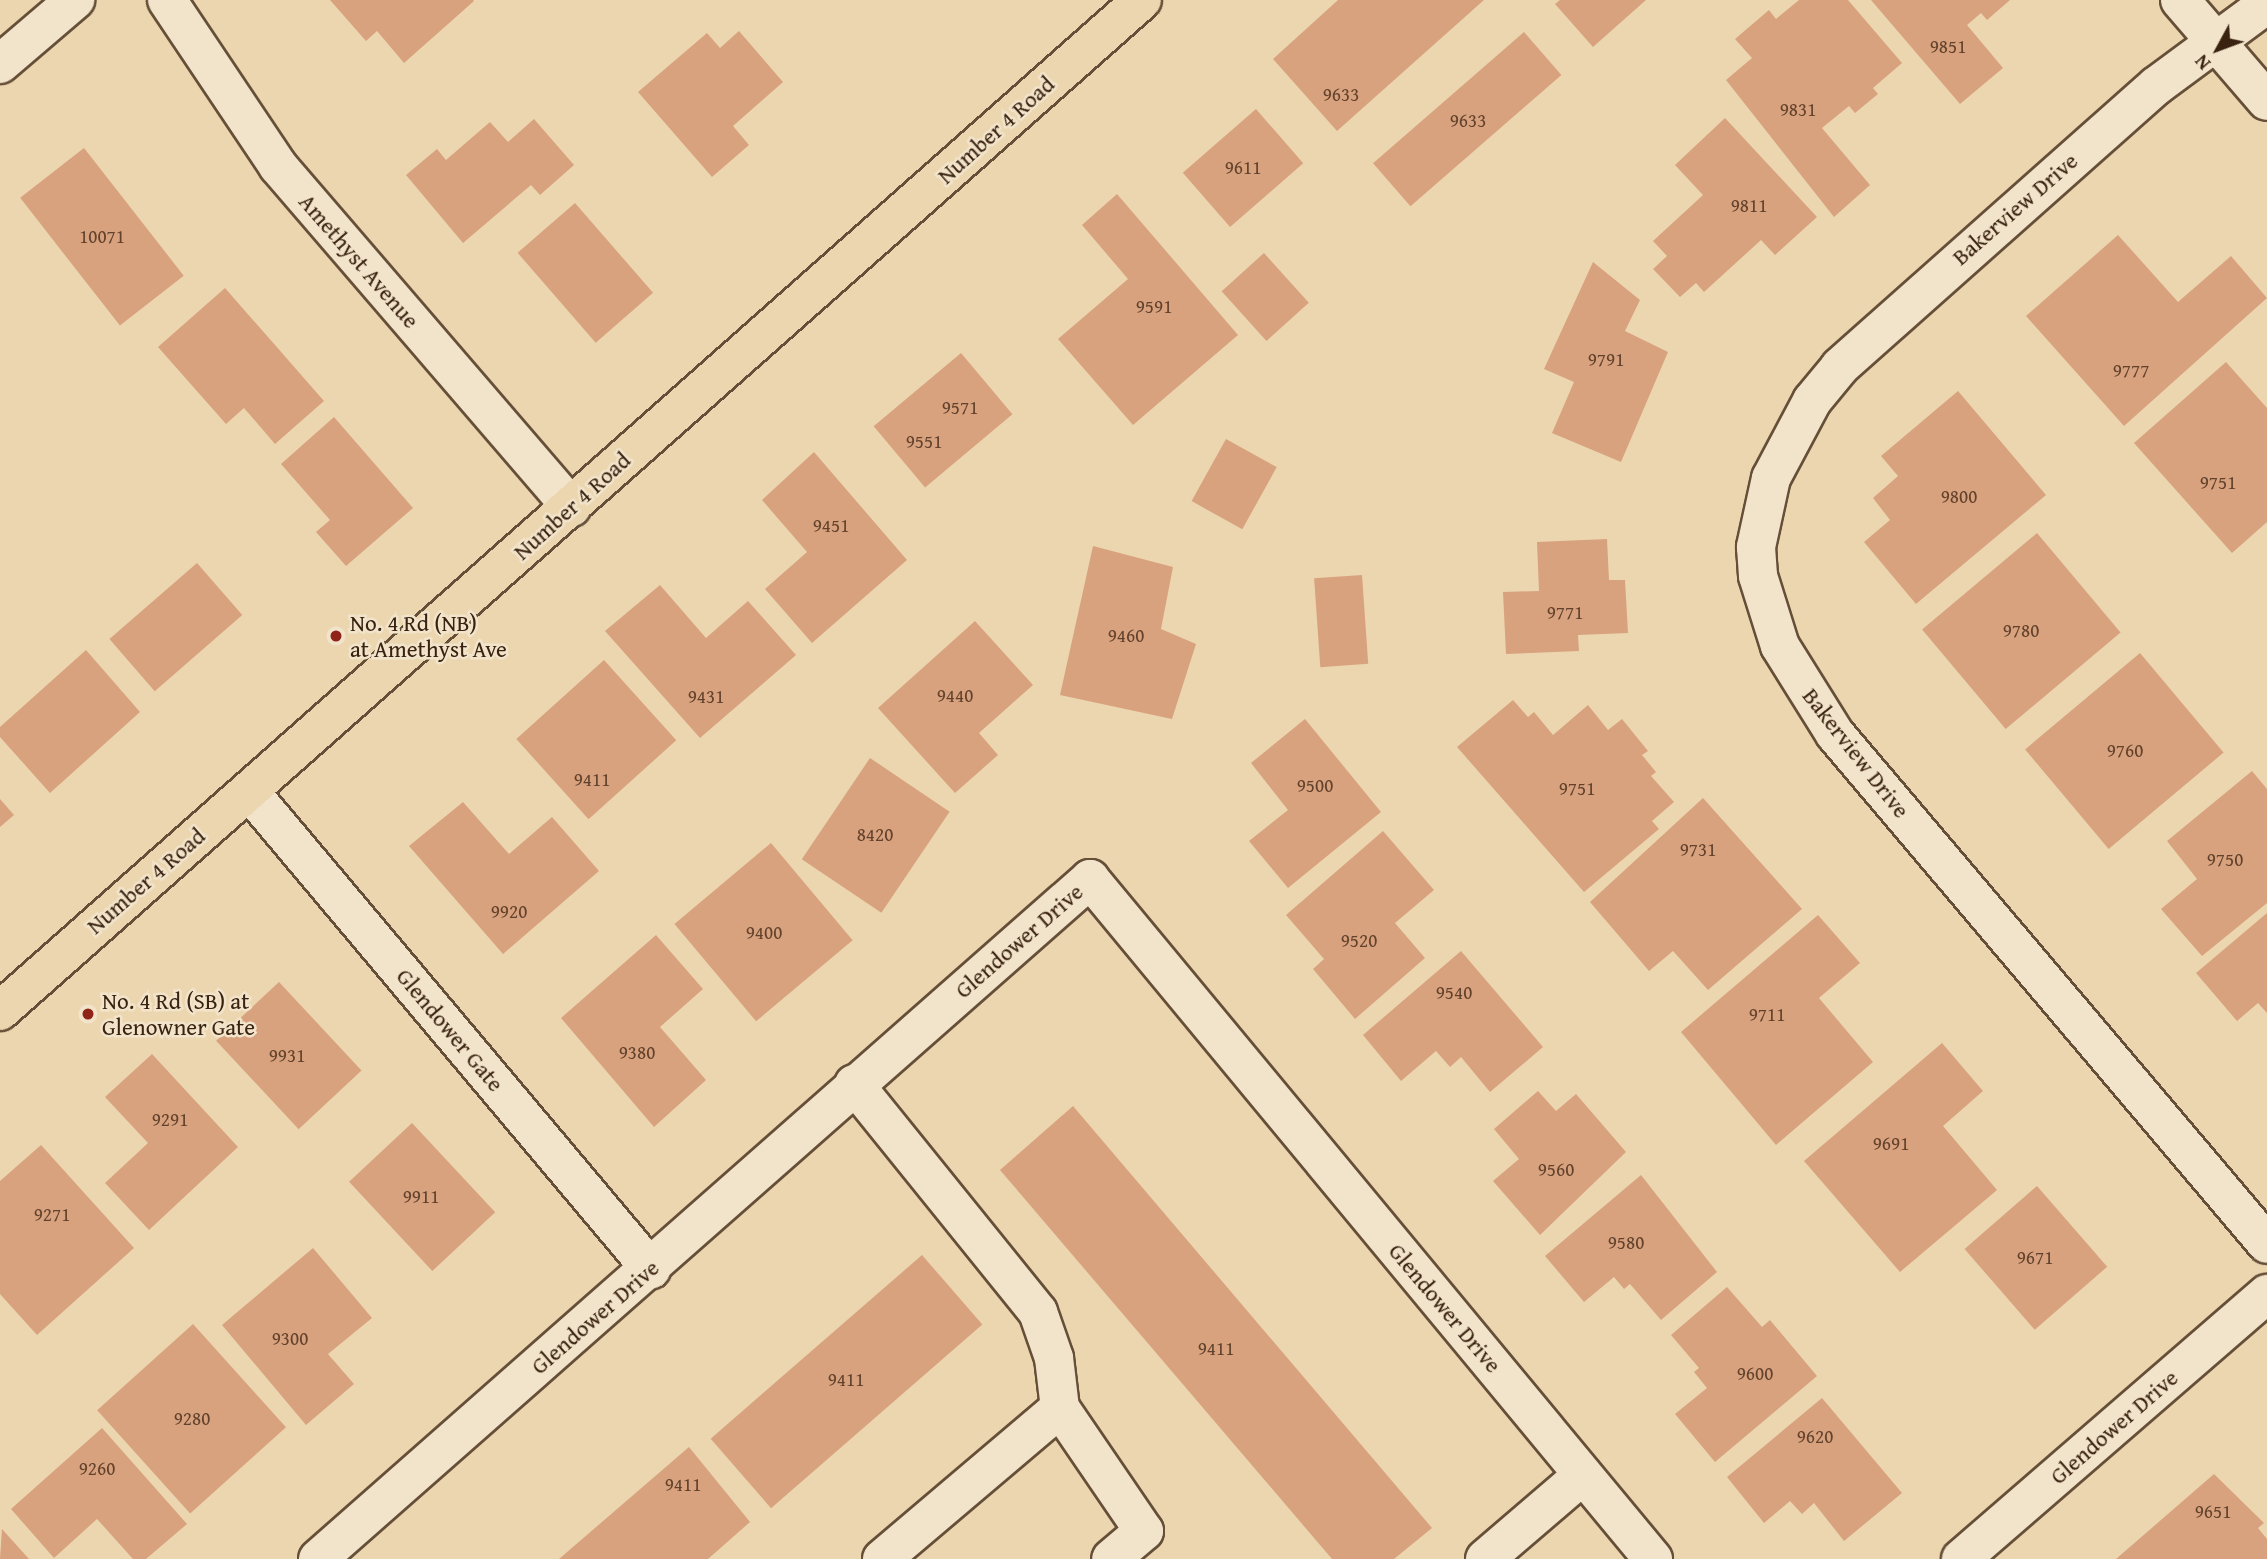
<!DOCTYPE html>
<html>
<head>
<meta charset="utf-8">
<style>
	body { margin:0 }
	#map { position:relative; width:2267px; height:1559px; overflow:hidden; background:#ebd6af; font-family:"Gentium Book Plus",serif }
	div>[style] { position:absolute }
	.building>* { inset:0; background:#d9a27e; transform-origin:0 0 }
	.roads { filter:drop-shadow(2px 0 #664f38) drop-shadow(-2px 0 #664f38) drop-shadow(0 2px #664f38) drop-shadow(0 -2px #664f38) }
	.minor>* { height:38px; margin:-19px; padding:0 19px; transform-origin:19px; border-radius:19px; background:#f2e4cb }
	.major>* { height:38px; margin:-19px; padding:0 19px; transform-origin:19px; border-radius:19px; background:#ebd6af }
	.dots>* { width:19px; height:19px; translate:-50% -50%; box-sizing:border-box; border:4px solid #f2e4cb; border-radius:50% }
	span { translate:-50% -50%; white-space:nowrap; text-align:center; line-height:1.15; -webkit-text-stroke:5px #f2e4cb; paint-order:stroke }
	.number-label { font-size:19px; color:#62422c }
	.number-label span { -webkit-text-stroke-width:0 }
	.street-label { font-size:23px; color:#3a2211 }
	.poi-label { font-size:23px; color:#3a2211 }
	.left { translate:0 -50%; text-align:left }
	.north { position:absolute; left:2183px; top:14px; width:70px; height:70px; -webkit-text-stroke:5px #f2e4cb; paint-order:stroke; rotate:229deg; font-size:19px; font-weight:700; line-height:28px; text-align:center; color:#3a2211 }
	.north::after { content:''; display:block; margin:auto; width:24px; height:32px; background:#3a2211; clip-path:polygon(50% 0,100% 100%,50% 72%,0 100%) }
</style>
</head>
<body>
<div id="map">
	<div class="building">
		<i style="clip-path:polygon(330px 0,473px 0,474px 1px,404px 63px,377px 31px,366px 41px)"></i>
		<i style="clip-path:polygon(1338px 0,1484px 0,1337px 131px,1273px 59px)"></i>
		<i style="clip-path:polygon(1560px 0,1646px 0,1593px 47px,1555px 4px)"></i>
		<i style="clip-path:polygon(1799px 0,1848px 0,1902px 63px,1873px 88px,1878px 94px,1855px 113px,1849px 106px,1822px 128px,1870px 185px,1834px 217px,1726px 80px,1752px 58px,1735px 39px,1769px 10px,1776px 19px)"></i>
		<i style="clip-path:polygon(1871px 0,2010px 0,1987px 20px,1981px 13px,1967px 25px,2003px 68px,1960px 104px)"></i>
		<i style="clip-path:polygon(739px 31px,783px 82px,733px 126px,749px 145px,712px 177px,638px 92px,707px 33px,720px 48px)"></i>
		<i style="left:1524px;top:32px;width:57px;height:200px;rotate:49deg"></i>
		<i style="left:1256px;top:109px;width:72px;height:97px;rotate:49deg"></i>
		<i style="clip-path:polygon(1725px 118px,1817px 217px,1775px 255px,1761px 240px,1704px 292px,1696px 283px,1680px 297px,1653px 269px,1667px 256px,1653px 241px,1703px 195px,1675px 165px)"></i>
		<i style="clip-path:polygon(534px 119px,574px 165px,540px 195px,531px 185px,463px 243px,406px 175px,437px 149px,446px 160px,490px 122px,508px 142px)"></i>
		<i style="left:84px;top:148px;width:162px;height:81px;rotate:52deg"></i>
		<i style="clip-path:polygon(1117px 194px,1238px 335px,1133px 425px,1058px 339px,1128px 279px,1082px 225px)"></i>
		<i style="left:575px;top:203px;width:119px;height:76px;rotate:49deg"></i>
		<i style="clip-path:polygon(2118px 235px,2178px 302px,2231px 256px,2267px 298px,2124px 426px,2026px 316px)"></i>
		<i style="left:1264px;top:253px;width:67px;height:57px;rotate:48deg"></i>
		<i style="clip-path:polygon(1593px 262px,1640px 300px,1625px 331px,1668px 352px,1621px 462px,1552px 433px,1574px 382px,1544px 369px)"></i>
		<i style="clip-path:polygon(225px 288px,324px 401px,275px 444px,244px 408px,226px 424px,158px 347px)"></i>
		<i style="left:961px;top:353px;width:80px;height:114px;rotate:50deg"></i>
		<i style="clip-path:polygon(2226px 362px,2267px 408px,2267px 522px,2232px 553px,2134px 443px)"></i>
		<i style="clip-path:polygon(1958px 391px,2046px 495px,1916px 604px,1864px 542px,1890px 520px,1873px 498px,1898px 476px,1881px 456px)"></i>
		<i style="clip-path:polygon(334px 417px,413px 508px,346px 566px,316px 532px,330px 520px,281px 464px)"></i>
		<i style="left:1226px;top:439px;width:58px;height:71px;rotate:29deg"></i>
		<i style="clip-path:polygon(814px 452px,907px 560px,812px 643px,765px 589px,807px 552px,762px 500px)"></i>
		<i style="left:2037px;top:533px;width:130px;height:150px;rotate:50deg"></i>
		<i style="clip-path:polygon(1607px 539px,1609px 580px,1625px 580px,1628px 633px,1578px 635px,1579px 651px,1506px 654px,1503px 592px,1539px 591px,1537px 542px)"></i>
		<i style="clip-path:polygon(1093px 546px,1173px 567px,1161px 629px,1196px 644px,1172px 719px,1060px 695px)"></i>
		<i style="left:197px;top:563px;width:69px;height:116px;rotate:49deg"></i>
		<i style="left:1362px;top:575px;width:89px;height:48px;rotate:86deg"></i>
		<i style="clip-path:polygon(660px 585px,706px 638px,748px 601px,796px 655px,700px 738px,605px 631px)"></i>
		<i style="clip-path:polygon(975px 621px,1033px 685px,979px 733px,998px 755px,955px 793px,878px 708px)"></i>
		<i style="clip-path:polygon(86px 650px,140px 712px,50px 793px,0 737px,0 727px)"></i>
		<i style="left:2140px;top:653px;width:130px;height:150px;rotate:50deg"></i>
		<i style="left:604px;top:660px;width:108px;height:118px;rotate:48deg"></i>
		<i style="clip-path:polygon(1513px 700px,1528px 717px,1534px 712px,1553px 735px,1588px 705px,1608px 730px,1622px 719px,1648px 751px,1642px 755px,1656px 772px,1651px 776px,1674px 802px,1652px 821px,1659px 829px,1584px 892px,1457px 747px)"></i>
		<i style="clip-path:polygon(1305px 719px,1381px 812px,1288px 888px,1249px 841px,1288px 810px,1251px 763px)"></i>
		<i style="left:870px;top:758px;width:96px;height:122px;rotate:34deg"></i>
		<i style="clip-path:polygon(2252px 771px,2267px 789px,2267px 903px,2202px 956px,2161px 909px,2197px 879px,2167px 841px)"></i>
		<i style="clip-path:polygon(1703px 798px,1802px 909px,1708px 990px,1673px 951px,1649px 971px,1590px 902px)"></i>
		<i style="clip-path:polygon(0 799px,14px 815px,0 827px)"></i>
		<i style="clip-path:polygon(463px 802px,509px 854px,552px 817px,599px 871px,503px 954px,409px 846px)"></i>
		<i style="clip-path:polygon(1383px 831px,1434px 890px,1395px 923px,1425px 958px,1355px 1019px,1313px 969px,1324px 959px,1286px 915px)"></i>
		<i style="left:771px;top:843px;width:127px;height:126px;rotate:50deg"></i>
		<i style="clip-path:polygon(2267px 913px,2267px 1013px,2258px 1003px,2237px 1021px,2196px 973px)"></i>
		<i style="clip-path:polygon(1818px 915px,1860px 963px,1819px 998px,1873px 1062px,1776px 1145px,1681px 1032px)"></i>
		<i style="clip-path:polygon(656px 935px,703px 989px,660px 1027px,706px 1080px,654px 1127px,561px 1018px)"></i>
		<i style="clip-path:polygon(1461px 951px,1543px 1047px,1490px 1092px,1461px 1057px,1450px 1067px,1436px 1051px,1401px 1081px,1363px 1035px)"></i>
		<i style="left:279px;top:982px;width:121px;height:86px;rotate:47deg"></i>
		<i style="clip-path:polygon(1942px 1043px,1983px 1091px,1943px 1126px,1997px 1190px,1900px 1272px,1804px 1161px)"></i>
		<i style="clip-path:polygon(152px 1054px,238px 1147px,149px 1230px,105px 1183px,148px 1143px,105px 1097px)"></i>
		<i style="clip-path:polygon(1538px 1091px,1556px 1111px,1576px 1094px,1626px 1152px,1540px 1235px,1493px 1181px,1519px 1159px,1494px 1129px)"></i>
		<i style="clip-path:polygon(1073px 1106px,1432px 1528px,1394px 1559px,1332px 1559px,1000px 1170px)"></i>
		<i style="left:412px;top:1123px;width:122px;height:86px;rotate:47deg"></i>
		<i style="clip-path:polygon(41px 1145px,134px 1248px,37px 1335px,0 1294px,0 1181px)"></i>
		<i style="clip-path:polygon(1641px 1175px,1717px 1272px,1661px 1320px,1630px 1284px,1624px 1289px,1614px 1277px,1584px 1302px,1545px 1256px)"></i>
		<i style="left:2037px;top:1186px;width:107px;height:96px;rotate:49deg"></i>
		<i style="clip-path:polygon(313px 1248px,372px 1318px,328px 1354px,354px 1384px,306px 1425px,222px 1325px)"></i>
		<i style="left:922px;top:1255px;width:92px;height:280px;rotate:49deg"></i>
		<i style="clip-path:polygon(1727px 1287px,1762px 1327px,1770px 1320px,1817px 1376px,1715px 1462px,1675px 1414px,1707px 1388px,1694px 1372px,1699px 1368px,1671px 1335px)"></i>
		<i style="left:193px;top:1324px;width:139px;height:129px;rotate:48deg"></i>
		<i style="clip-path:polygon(1822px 1398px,1902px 1493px,1844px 1541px,1814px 1503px,1802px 1514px,1790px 1501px,1764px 1523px,1727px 1477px)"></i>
		<i style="clip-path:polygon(102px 1428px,187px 1524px,146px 1559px,133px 1559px,97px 1519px,54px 1558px,11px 1509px)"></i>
		<i style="clip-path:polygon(689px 1447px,750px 1522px,708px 1559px,559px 1559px)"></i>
		<i style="clip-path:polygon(2214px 1474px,2264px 1523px,2258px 1528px,2267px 1539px,2267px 1559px,2116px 1559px)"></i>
		<i style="clip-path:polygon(2px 1529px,29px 1559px,0 1559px)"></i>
	</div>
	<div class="roads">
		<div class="minor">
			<i style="left:167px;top:0;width:200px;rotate:56.2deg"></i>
			<i style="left:278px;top:166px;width:450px;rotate:49.3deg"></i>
			<i style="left:2180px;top:0;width:133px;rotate:49.3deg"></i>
			<i style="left:2267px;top:4px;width:138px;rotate:143.5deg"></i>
			<i style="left:2156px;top:86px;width:423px;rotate:138.4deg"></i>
			<i style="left:1840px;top:367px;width:44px;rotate:129.5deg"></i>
			<i style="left:1812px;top:401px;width:87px;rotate:118deg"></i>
			<i style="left:1771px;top:478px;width:71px;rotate:102.3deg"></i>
			<i style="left:1756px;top:547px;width:29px;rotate:86deg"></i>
			<i style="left:1758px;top:576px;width:73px;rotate:72.6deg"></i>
			<i style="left:1780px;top:646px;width:104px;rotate:58deg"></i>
			<i style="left:1835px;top:734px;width:668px;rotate:49.73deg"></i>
			<i style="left:0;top:64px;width:99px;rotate:-40.5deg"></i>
			<i style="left:249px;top:791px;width:625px;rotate:49.94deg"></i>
			<i style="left:854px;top:1084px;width:293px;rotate:51.1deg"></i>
			<i style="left:1038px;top:1312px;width:49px;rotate:70.8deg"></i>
			<i style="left:1054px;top:1358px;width:50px;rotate:83.2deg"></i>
			<i style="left:1060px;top:1408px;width:149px;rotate:55.7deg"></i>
			<i style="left:1144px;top:1531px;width:43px;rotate:139.7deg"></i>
			<i style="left:318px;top:1559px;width:1029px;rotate:-41.37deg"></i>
			<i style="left:1090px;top:879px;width:883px;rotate:50.38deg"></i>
			<i style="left:882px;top:1559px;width:233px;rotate:-40.3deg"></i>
			<i style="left:1485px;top:1559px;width:129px;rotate:-40.6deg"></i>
			<i style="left:1961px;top:1559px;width:405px;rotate:-40.9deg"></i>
		</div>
		<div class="major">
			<i style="left:0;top:1011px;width:1525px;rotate:-41.52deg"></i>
		</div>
	</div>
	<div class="dots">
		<i style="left:336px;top:636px;background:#8f2418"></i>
		<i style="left:88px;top:1014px;background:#8f2418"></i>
	</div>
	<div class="number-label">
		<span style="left:1948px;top:47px">9851</span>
		<span style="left:1341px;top:95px">9633</span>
		<span style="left:1798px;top:110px">9831</span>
		<span style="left:1468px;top:121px">9633</span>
		<span style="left:1243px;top:168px">9611</span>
		<span style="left:1749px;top:206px">9811</span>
		<span style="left:102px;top:237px">10071</span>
		<span style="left:1154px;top:307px">9591</span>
		<span style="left:1606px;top:360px">9791</span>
		<span style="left:2131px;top:371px">9777</span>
		<span style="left:960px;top:408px">9571</span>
		<span style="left:924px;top:442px">9551</span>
		<span style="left:2218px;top:483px">9751</span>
		<span style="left:1959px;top:497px">9800</span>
		<span style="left:831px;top:526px">9451</span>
		<span style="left:1565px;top:613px">9771</span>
		<span style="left:2021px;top:631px">9780</span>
		<span style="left:1126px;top:636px">9460</span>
		<span style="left:955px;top:696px">9440</span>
		<span style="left:706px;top:697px">9431</span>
		<span style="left:2125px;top:751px">9760</span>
		<span style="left:592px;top:780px">9411</span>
		<span style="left:1315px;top:786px">9500</span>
		<span style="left:1577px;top:789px">9751</span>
		<span style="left:875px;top:835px">8420</span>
		<span style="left:1698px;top:850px">9731</span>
		<span style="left:2225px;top:860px">9750</span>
		<span style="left:509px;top:912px">9920</span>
		<span style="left:764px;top:933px">9400</span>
		<span style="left:1359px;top:941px">9520</span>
		<span style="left:1454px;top:993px">9540</span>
		<span style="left:1767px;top:1015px">9711</span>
		<span style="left:637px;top:1053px">9380</span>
		<span style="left:287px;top:1056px">9931</span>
		<span style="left:170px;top:1120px">9291</span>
		<span style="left:1891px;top:1144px">9691</span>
		<span style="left:1556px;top:1170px">9560</span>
		<span style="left:421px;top:1197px">9911</span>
		<span style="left:52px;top:1215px">9271</span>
		<span style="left:1626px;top:1243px">9580</span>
		<span style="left:2035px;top:1258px">9671</span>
		<span style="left:290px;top:1339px">9300</span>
		<span style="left:1216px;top:1349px">9411</span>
		<span style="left:1755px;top:1374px">9600</span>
		<span style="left:846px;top:1380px">9411</span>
		<span style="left:192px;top:1419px">9280</span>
		<span style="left:1815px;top:1437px">9620</span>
		<span style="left:97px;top:1469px">9260</span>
		<span style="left:683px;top:1485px">9411</span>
		<span style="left:2213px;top:1512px">9651</span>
	</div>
	<div class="street-label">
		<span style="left:996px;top:130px;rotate:-42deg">Number 4 Road</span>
		<span style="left:2015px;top:209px;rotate:-41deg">Bakerview Drive</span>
		<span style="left:359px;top:261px;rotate:49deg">Amethyst Avenue</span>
		<span style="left:572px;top:506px;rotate:-42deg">Number 4 Road</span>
		<span style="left:1856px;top:753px;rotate:52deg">Bakerview Drive</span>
		<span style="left:146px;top:881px;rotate:-41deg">Number 4 Road</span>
		<span style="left:1019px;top:941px;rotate:-41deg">Glendower Drive</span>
		<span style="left:450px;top:1030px;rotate:50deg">Glendower Gate</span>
		<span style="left:1445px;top:1308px;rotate:50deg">Glendower Drive</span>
		<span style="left:595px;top:1317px;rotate:-41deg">Glendower Drive</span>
		<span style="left:2114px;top:1427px;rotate:-41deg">Glendower Drive</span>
	</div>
	<div class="poi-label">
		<span class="left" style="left:350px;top:636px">No. 4 Rd (NB)<br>at Amethyst Ave</span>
		<span class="left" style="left:102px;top:1014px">No. 4 Rd (SB) at<br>Glenowner Gate</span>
	</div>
	<div class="north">N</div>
</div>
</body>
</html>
